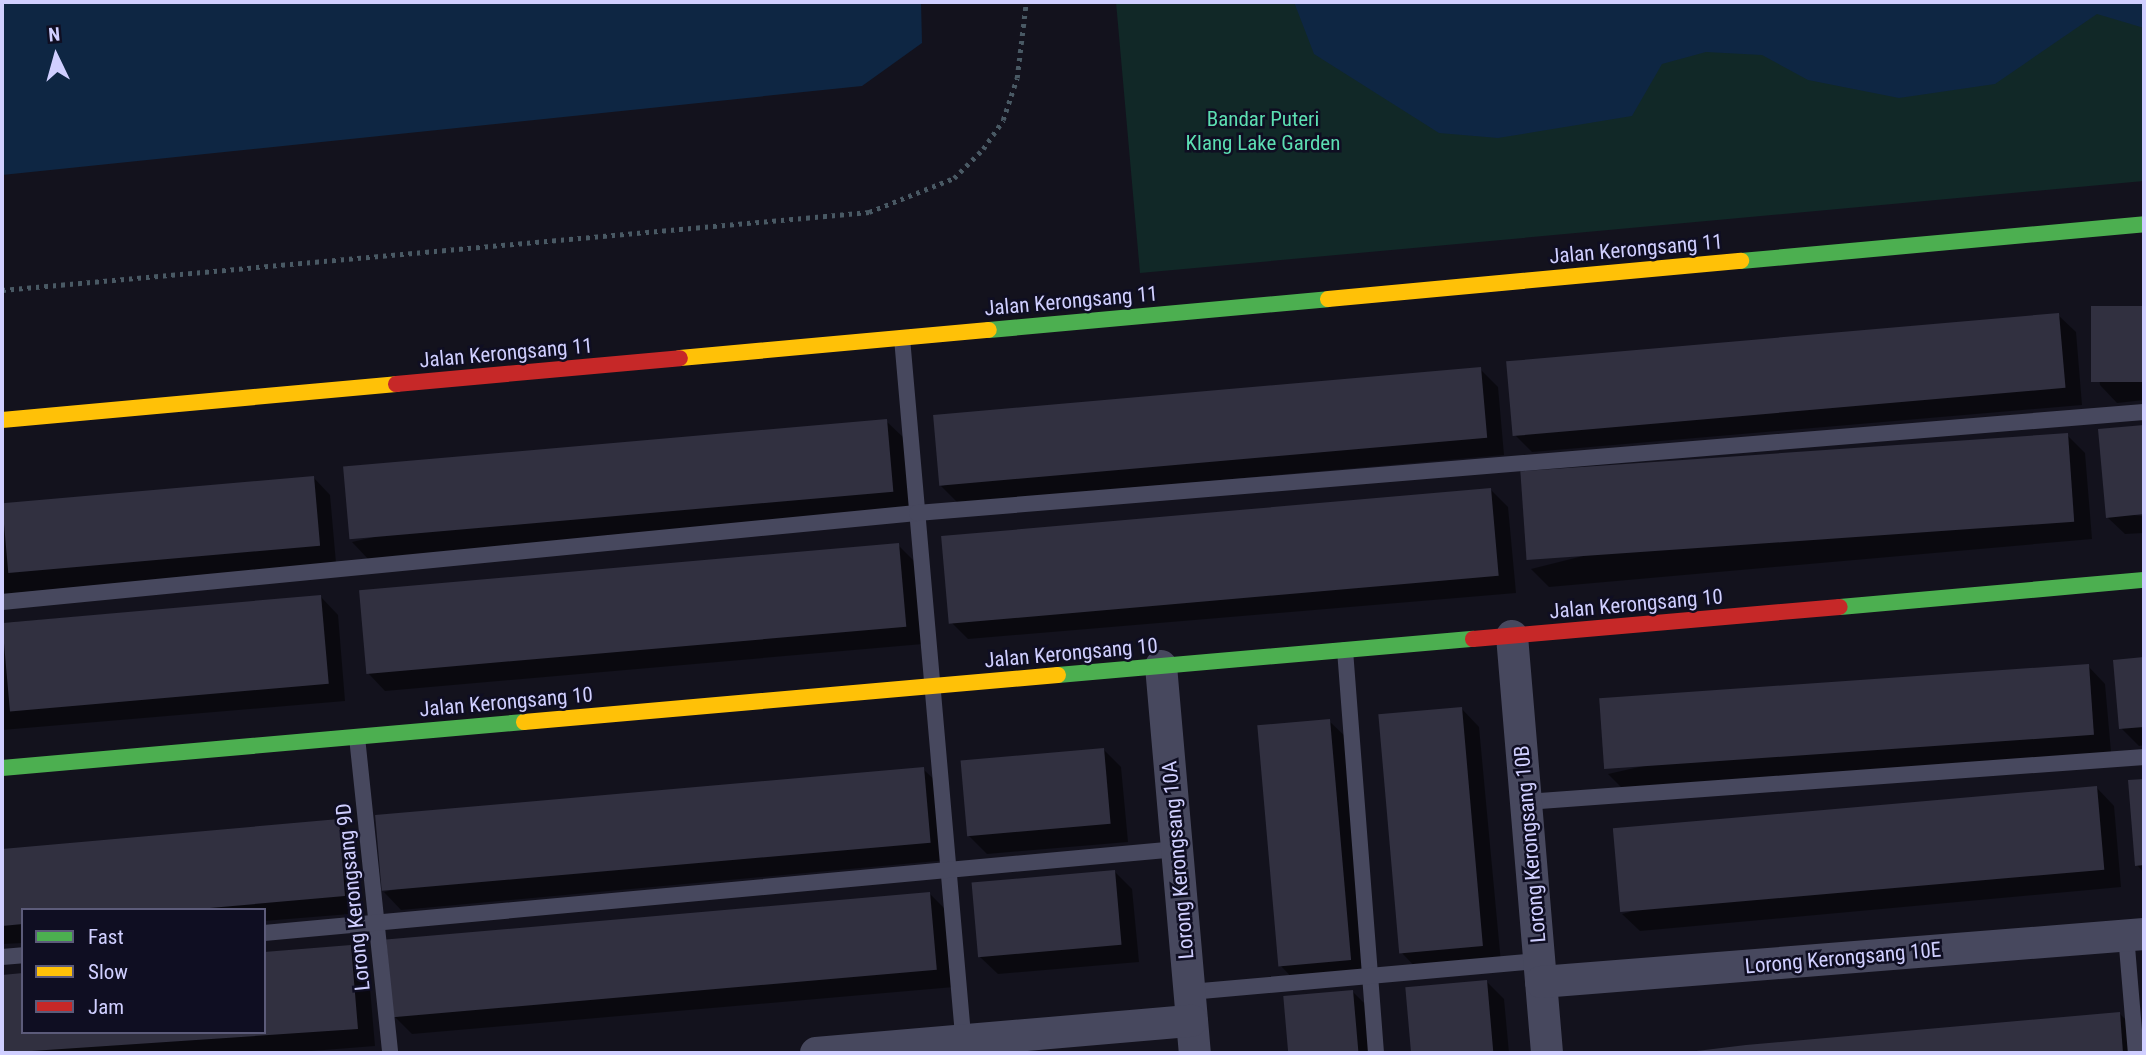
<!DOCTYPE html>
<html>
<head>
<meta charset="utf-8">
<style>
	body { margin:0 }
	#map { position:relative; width:2146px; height:1055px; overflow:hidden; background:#13121d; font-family:"Roboto Condensed",sans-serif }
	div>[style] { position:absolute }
	.green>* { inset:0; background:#112827 }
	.water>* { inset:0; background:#0e2643 }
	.shadow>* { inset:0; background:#0007 }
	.building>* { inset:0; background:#313040; transform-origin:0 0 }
	.path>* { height:4.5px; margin-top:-2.25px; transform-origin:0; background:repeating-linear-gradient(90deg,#495964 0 3.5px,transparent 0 8.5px) }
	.lane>* { height:16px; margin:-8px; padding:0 8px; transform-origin:8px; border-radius:8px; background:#47485e }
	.street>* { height:32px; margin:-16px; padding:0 16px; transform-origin:16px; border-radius:16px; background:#47485e }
	.fast>* { height:16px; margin:-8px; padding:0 8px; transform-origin:8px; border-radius:8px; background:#4caf50 }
	.slow>* { height:16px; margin:-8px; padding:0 8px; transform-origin:8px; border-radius:8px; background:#ffc107 }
	.jam>* { height:16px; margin:-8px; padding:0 8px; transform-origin:8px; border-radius:8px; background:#c62828 }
	span { translate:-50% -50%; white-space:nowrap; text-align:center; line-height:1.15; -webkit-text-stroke:5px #0f0e22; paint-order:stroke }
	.park-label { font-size:21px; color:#5cdeb2 }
	.street-label { font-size:21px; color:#d0cfff }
	.frame { position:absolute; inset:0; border:4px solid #d0cfff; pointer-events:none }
	.legend { position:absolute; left:21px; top:908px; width:245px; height:126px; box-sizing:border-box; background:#0f0e22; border:2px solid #5c5b7a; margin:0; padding:9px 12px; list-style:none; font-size:21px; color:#d0cfff }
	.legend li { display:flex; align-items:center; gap:14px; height:35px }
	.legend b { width:35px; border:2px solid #5c5b7a }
	.north { position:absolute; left:21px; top:21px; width:70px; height:70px; -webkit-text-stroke:5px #0f0e22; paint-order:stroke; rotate:355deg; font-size:19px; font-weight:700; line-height:28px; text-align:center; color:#d0cfff }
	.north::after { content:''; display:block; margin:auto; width:24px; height:32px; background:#d0cfff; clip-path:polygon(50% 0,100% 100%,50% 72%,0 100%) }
</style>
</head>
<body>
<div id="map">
	<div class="green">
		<i style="clip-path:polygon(1116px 2px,2144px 2px,2144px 181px,1140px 273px)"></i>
	</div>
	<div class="water">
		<i style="clip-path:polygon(2px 2px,921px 2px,922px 43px,862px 86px,2px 175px)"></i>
		<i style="clip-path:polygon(1294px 2px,2144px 2px,2144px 28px,2097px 14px,1995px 84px,1899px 98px,1808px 80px,1762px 55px,1706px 52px,1662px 64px,1632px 116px,1498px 138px,1439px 133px,1314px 54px)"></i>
	</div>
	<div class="shadow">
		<i style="clip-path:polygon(2144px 308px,2144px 400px,2117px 403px,2100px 385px,2093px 312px)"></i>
		<i style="clip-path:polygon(2058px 315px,2076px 332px,2082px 405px,1532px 452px,1514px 434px)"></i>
		<i style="clip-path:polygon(1480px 369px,1498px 387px,1504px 455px,958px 503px,941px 486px)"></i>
		<i style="clip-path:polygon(886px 421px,904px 438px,910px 509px,369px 560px,352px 542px)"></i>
		<i style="clip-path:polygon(2144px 427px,2144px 512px,2121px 514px,2144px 516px,2144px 533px,2125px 534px,2107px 517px,2100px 431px)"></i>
		<i style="clip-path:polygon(2067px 435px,2085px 453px,2092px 539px,1549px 587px,1531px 569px)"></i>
		<i style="clip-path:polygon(313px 477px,330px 495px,336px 563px,2px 594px,2px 506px)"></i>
		<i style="clip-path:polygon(1491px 490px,1508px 507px,1516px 593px,968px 639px,950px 621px)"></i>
		<i style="clip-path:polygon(898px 545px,916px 563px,923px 644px,385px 691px,368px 673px)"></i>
		<i style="clip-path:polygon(321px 597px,338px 615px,345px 701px,2px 730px,2px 623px)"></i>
		<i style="clip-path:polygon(2144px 659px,2144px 745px,2139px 746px,2121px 728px,2115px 661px)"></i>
		<i style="clip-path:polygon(2088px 666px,2105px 684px,2111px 752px,1626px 792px,1608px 774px)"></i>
		<i style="clip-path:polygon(1462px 709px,1479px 727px,1501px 963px,1419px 971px,1402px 953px)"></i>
		<i style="clip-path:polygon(1329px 721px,1347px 738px,1368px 977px,1298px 984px,1281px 966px)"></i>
		<i style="clip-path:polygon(1104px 750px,1121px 767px,1128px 842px,987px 854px,969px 836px)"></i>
		<i style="clip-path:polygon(923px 769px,941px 786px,948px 860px,401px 910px,384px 892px)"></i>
		<i style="clip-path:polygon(2144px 781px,2144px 873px,2137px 865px,2129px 782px)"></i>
		<i style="clip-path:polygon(2097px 788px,2114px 806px,2121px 887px,1640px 931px,1622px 914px)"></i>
		<i style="clip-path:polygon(338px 821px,356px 839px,362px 913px,264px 921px,264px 910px,23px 910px,23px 943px,2px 944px,2px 850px)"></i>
		<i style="clip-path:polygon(1114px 871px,1132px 889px,1139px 962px,998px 974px,980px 957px)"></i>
		<i style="clip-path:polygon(930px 894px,947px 911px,954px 987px,412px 1034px,395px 1017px)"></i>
		<i style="clip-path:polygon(350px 947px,368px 965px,375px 1046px,286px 1053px,2px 1053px,2px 977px,23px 975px,23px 1032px,264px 1032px)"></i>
		<i style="clip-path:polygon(1487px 982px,1504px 999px,1509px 1053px,1413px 1053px,1407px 989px)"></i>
		<i style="clip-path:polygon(1352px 991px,1370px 1009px,1374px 1053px,1289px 1053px,1285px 997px)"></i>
		<i style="clip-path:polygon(2119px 1013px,2137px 1031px,2138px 1053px,1677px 1053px)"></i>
	</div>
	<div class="building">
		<i style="left:2144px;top:306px;width:76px;height:53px;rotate:90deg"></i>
		<i style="left:2059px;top:313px;width:75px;height:555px;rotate:85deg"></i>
		<i style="left:1481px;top:367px;width:71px;height:550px;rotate:85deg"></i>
		<i style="left:887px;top:419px;width:73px;height:546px;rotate:85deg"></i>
		<i style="clip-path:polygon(2144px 425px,2144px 514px,2106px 518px,2098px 429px)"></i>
		<i style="left:2068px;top:433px;width:89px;height:549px;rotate:86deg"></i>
		<i style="left:314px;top:476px;width:70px;height:313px;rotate:85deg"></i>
		<i style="left:1491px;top:488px;width:88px;height:552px;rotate:85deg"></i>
		<i style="left:899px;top:543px;width:84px;height:542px;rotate:85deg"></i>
		<i style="left:321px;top:595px;width:89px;height:320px;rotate:85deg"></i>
		<i style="clip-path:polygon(2144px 657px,2144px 727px,2119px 729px,2113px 660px)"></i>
		<i style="left:2089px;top:664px;width:71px;height:491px;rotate:86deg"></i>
		<i style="left:1462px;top:707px;width:240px;height:84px;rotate:85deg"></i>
		<i style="left:1330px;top:719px;width:242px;height:73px;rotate:85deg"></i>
		<i style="left:1104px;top:748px;width:76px;height:144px;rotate:85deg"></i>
		<i style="left:924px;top:767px;width:76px;height:551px;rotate:85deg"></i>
		<i style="clip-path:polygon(2144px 779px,2144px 865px,2135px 866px,2128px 780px)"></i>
		<i style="left:2097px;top:786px;width:84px;height:486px;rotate:85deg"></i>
		<i style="clip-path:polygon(339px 819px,345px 896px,187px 910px,23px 910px,23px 924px,2px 926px,2px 849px)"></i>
		<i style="left:1115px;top:870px;width:75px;height:144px;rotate:85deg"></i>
		<i style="left:930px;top:892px;width:78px;height:546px;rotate:85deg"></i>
		<i style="clip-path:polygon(351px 945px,358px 1029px,2px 1053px,2px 975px,23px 973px,23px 1032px,264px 1032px,264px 952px)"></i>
		<i style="left:1487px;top:980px;width:73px;height:82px;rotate:85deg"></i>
		<i style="left:1353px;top:990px;width:63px;height:70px;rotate:85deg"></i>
		<i style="clip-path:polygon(2120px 1012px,2123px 1053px,1680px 1053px,1746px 1045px)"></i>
	</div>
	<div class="path">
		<i style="left:2px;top:290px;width:871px;rotate:-5.14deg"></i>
		<i style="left:869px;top:212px;width:92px;rotate:-21.8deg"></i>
		<i style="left:954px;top:178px;width:41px;rotate:-45deg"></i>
		<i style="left:983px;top:149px;width:35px;rotate:-55deg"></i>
		<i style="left:1003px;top:120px;width:44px;rotate:-71.6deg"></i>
		<i style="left:1017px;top:78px;width:77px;rotate:-83.2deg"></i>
	</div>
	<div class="lane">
		<i style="left:902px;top:338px;width:711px;rotate:85deg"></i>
		<i style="left:2px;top:602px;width:919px;rotate:-5.56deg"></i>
		<i style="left:917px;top:513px;width:1231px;rotate:-4.71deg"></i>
		<i style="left:1345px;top:650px;width:404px;rotate:85.6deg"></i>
		<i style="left:357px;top:737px;width:318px;rotate:84deg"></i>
		<i style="left:1526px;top:802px;width:620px;rotate:-4.16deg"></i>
		<i style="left:264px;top:933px;width:917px;rotate:-5.26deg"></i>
		<i style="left:2126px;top:935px;width:118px;rotate:85.2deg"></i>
		<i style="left:2px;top:957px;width:21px;rotate:-5deg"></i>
		<i style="left:1190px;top:992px;width:351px;rotate:-5.1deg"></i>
	</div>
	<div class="street">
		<i style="left:1512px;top:636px;width:418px;rotate:85.2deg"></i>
		<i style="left:1161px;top:666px;width:388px;rotate:85deg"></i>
		<i style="left:1541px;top:982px;width:605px;rotate:-4.55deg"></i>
		<i style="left:816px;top:1053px;width:377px;rotate:-4.9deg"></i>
	</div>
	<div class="fast">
		<i style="left:1741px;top:261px;width:405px;rotate:-5.2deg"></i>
		<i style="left:989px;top:330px;width:340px;rotate:-5.2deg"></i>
		<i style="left:1840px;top:607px;width:305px;rotate:-5.1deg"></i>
		<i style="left:1058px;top:675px;width:417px;rotate:-5deg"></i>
		<i style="left:2px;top:768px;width:524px;rotate:-5.04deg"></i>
	</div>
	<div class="slow">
		<i style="left:1328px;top:299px;width:415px;rotate:-5.3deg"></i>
		<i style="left:680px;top:358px;width:310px;rotate:-5.2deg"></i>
		<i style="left:2px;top:420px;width:396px;rotate:-5.2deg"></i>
		<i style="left:524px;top:722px;width:536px;rotate:-5.03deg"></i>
	</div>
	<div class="jam">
		<i style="left:396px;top:384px;width:285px;rotate:-5.2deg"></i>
		<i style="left:1473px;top:639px;width:368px;rotate:-5deg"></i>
	</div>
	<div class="park-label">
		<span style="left:1263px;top:131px">Bandar Puteri<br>Klang Lake Garden</span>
	</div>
	<div class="street-label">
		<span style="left:1636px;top:249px;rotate:-5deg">Jalan Kerongsang 11</span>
		<span style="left:1071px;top:301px;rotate:-5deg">Jalan Kerongsang 11</span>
		<span style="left:506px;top:353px;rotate:-5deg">Jalan Kerongsang 11</span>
		<span style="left:1636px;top:604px;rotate:-5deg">Jalan Kerongsang 10</span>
		<span style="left:1071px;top:653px;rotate:-5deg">Jalan Kerongsang 10</span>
		<span style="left:506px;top:702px;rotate:-5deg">Jalan Kerongsang 10</span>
		<span style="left:1530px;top:844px;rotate:-95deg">Lorong Kerongsang 10B</span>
		<span style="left:1178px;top:860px;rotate:-95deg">Lorong Kerongsang 10A</span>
		<span style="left:353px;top:897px;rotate:-96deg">Lorong Kerongsang 9D</span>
		<span style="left:1843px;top:958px;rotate:-5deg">Lorong Kerongsang 10E</span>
	</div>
	<div class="frame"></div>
	<ul class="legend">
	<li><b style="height:9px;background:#4caf50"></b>Fast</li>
	<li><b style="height:9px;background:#ffc107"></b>Slow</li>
	<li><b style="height:9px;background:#c62828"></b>Jam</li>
	</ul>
	<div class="north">N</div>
</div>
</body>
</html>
